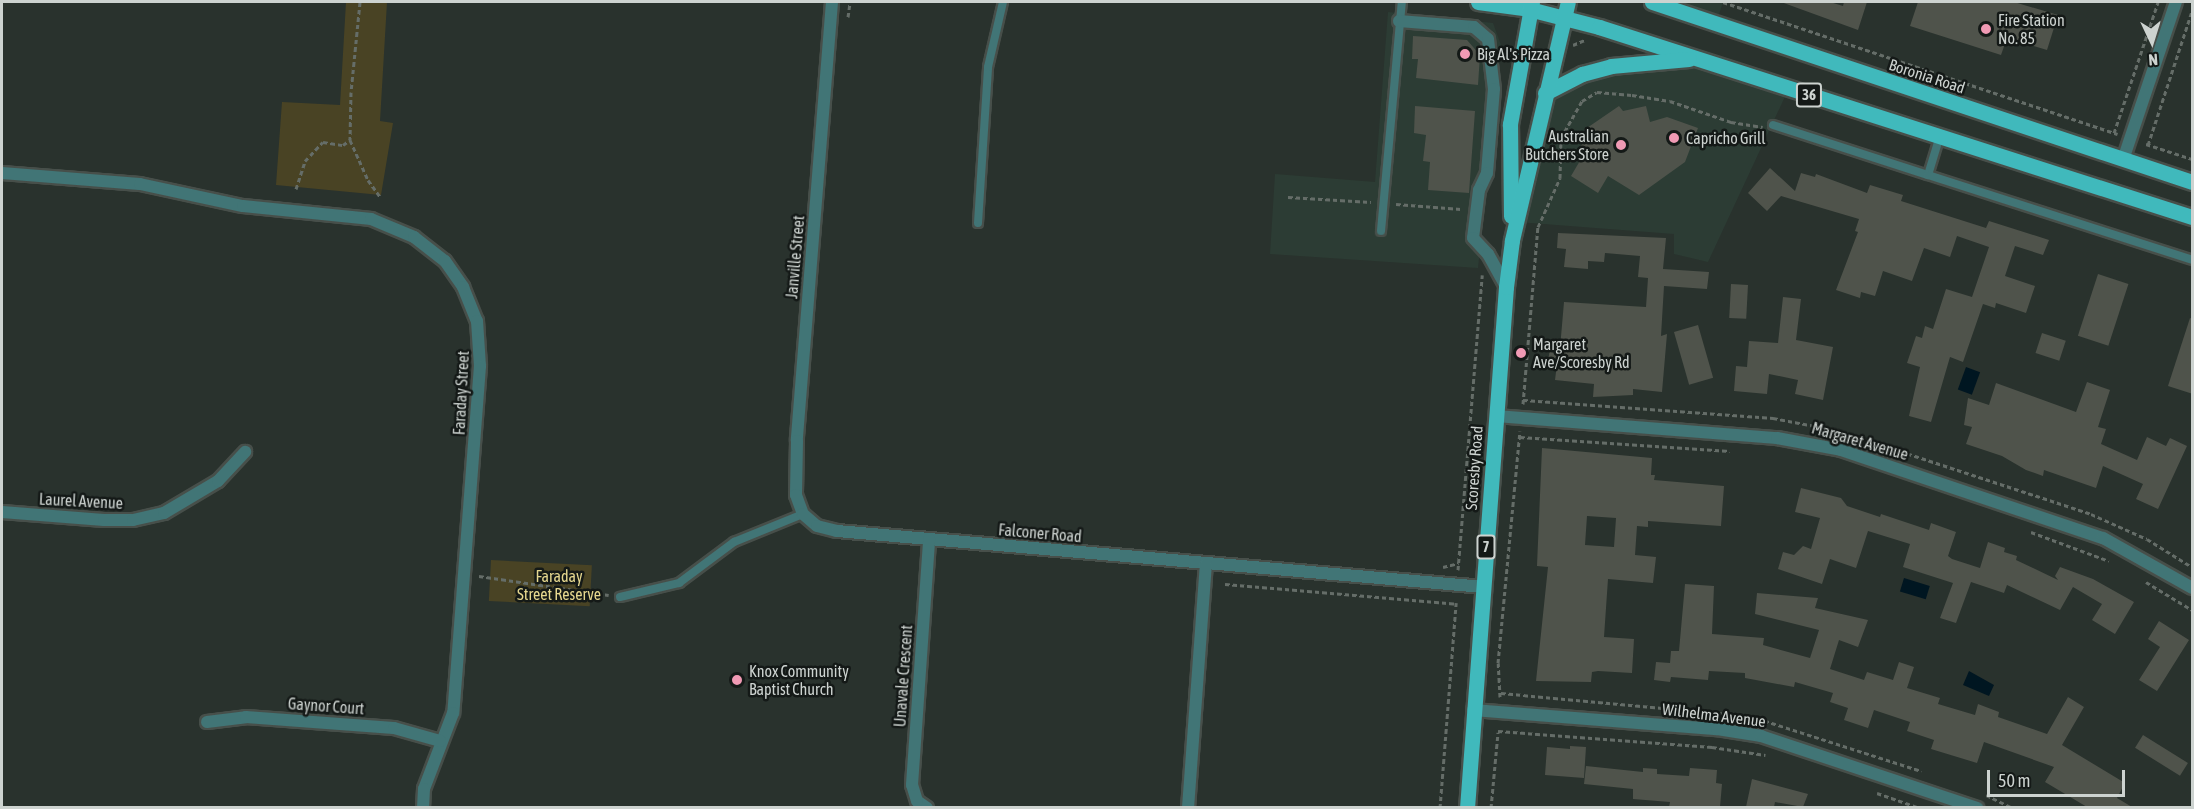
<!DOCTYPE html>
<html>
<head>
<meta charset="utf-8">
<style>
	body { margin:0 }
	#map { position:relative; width:2194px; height:809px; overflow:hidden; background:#29322d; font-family:"Asap Condensed",sans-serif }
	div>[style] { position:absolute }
	.built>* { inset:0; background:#2c3c34 }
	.green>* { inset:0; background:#494324; transform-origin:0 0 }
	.water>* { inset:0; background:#001621; transform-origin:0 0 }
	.building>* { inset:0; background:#4f534b; transform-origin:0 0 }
	.path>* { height:3px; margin-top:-1.5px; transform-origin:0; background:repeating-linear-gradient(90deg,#656d68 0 4.5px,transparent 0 7.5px) }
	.roads { filter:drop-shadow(2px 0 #474f4a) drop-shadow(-2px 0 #474f4a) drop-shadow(0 2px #474f4a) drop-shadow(0 -2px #474f4a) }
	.service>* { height:8px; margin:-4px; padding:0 4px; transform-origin:4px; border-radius:4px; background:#417576 }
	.minor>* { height:12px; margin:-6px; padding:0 6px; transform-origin:6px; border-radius:6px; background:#417576 }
	.primary>* { height:15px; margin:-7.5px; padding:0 7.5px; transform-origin:7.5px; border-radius:7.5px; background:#40b9bc }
	.dots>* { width:16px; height:16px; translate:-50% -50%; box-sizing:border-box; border:3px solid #141917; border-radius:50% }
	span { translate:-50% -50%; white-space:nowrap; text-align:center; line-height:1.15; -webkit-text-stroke:5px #141917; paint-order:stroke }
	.shield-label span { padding:2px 4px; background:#141917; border:2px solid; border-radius:4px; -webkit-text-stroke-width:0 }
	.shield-label { font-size:15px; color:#cdd3d0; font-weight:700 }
	.poi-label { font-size:16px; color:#cdd3d0 }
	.left { translate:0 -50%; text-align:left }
	.right { translate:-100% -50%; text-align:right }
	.street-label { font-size:16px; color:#cdd3d0 }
	.park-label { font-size:16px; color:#e6d88f }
	.frame { position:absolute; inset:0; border:3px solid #cdd3d0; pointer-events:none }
	.north { position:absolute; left:2122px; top:12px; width:60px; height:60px; -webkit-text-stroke:4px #141917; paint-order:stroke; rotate:176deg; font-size:16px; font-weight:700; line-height:24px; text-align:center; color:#cdd3d0 }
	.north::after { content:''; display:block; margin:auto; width:21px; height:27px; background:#cdd3d0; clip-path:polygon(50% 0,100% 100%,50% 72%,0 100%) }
	.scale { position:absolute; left:1987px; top:770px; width:138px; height:27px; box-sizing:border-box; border:3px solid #cdd3d0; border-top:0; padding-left:8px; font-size:18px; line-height:21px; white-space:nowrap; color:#cdd3d0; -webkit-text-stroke:4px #141917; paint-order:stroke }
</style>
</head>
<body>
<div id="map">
	<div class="built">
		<i style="clip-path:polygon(1652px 2px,1723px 2px,1716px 24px)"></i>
		<i style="clip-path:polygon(1388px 12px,1493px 23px,1501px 45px,1478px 268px,1270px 254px,1275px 174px,1375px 182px)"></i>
		<i style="clip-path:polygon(1698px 58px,1789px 88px,1708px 262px,1674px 254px,1674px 234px,1516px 222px,1545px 93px,1573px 78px)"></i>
	</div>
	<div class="green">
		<i style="clip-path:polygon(346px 2px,387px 2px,380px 121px,393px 123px,381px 195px,276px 185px,282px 102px,340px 105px)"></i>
		<i style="left:491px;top:560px;width:101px;height:41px;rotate:3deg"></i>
	</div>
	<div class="water">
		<i style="left:1966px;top:367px;width:15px;height:24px;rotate:20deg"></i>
		<i style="left:1904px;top:578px;width:27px;height:14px;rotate:17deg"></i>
		<i style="clip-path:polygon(1969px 671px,1994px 685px,1989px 696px,1963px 685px)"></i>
	</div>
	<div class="building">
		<i style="clip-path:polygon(1781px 2px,1830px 2px,1843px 6px,1844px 2px,1867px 2px,1858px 30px)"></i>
		<i style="clip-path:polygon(1918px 2px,2014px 2px,2058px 15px,2047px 50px,2007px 38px,2001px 55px,1910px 26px)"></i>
		<i style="clip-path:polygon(1413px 36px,1467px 40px,1480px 55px,1478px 85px,1416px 78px,1418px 59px,1412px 59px)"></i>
		<i style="clip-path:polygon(1415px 106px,1475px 111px,1469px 193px,1428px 190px,1430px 162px,1423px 161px,1426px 135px,1414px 133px)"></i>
		<i style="clip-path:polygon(1619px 106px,1623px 111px,1646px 106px,1650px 122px,1667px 117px,1698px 128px,1685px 162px,1639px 195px,1608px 176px,1598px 193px,1571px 176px,1581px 159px,1574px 156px,1588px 135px,1584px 130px)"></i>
		<i style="clip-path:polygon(1770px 168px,1795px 191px,1801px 173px,1815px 177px,1816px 174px,1867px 193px,1870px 185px,1903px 195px,1901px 201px,1986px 228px,1989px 221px,2049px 240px,2043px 255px,2015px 246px,2005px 276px,2035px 286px,2026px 313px,1996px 303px,1995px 308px,1983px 304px,1963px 362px,1950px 357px,1931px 422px,1909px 416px,1920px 367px,1907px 363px,1916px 336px,1922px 338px,1925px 326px,1933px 329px,1946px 289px,1972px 297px,1989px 247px,1957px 236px,1950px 257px,1924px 248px,1912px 281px,1883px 271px,1875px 296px,1861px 292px,1860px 298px,1836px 290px,1858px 232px,1855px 231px,1859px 219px,1781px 196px,1767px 211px,1748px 193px)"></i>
		<i style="clip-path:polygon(1558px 233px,1666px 238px,1663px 269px,1709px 272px,1707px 289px,1664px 286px,1661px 336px,1667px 334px,1662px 392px,1633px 389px,1633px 395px,1593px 397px,1594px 384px,1555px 380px,1557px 364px,1548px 363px,1550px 347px,1560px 348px,1564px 302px,1646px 307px,1648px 278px,1638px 277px,1640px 256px,1605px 253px,1604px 262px,1588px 261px,1588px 269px,1564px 267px,1566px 249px,1557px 248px)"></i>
		<i style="left:2098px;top:274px;width:32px;height:65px;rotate:18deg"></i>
		<i style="left:1731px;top:284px;width:17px;height:34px;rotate:3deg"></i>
		<i style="clip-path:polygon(1783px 297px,1801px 299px,1796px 340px,1833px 347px,1823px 400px,1795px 394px,1798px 380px,1769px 374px,1767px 394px,1734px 391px,1736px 366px,1747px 367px,1749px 341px,1778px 343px)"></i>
		<i style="clip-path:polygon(2190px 318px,2193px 319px,2193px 394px,2168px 386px)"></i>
		<i style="left:1698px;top:325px;width:55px;height:25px;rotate:74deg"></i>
		<i style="left:2042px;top:333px;width:25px;height:21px;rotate:18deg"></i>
		<i style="clip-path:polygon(2087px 382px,2110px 390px,2098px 427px,2106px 429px,2101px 444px,2137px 460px,2147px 437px,2166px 446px,2170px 438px,2187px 446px,2158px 509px,2136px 499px,2143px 484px,2103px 466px,2096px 488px,2044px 470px,2043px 476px,2026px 470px,2002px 456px,1966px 444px,1972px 427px,1964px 425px,1968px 398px,1989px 405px,1996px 383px,2076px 412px)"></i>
		<i style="clip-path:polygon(evenodd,1542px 448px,1652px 458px,1651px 475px,1655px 475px,1654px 480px,1724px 486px,1721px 526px,1648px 521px,1648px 527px,1637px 526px,1635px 555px,1656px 557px,1653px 583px,1608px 579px,1604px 637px,1634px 639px,1632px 673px,1598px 671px,1592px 672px,1591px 682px,1536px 681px,1548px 567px,1537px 566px,1542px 448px,1587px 516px,1616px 518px,1614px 547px,1585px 545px,1587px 516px)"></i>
		<i style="clip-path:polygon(1801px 488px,1841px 498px,1847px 506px,1880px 517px,1881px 514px,1929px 530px,1931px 523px,1956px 532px,1948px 556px,1952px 559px,1980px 568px,1988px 542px,2005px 548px,2004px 552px,2017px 556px,2016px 560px,2058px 580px,2055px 576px,2060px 567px,2093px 579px,2134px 602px,2115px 634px,2092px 620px,2102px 604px,2073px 587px,2060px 610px,2007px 585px,2004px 593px,1971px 582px,1956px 623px,1940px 618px,1953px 583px,1903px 567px,1910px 544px,1868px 531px,1856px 568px,1830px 559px,1822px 584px,1778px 569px,1783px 552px,1794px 555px,1803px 546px,1811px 549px,1820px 518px,1795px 512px)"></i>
		<i style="clip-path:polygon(1685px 584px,1714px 586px,1712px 634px,1764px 638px,1763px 645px,1810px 658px,1819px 630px,1755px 614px,1757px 593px,1818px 598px,1815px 608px,1868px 620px,1858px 647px,1839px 640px,1830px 669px,1864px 680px,1867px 672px,1893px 680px,1899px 662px,1914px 667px,1907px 688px,1940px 698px,1938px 704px,1975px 715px,1978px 704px,1999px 712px,1998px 717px,2047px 734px,2068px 697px,2084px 707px,2062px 745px,2125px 783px,2117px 798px,2132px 807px,2087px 807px,2045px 782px,2054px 767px,1984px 742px,1977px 763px,1931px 749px,1934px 740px,1907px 731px,1910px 722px,1874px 710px,1868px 728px,1844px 720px,1848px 708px,1830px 702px,1833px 693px,1795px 682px,1794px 687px,1745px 678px,1745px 673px,1709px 671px,1708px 680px,1671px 677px,1670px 682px,1654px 680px,1656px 662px,1670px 663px,1671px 651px,1679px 651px)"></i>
		<i style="clip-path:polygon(2159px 621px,2189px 640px,2157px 691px,2139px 680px,2160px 647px,2148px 639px)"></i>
		<i style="left:2143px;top:735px;width:53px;height:15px;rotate:32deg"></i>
		<i style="clip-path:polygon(1570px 746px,1586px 747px,1584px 778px,1545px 775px,1547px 747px,1570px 749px)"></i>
		<i style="clip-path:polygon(1586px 766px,1643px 772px,1643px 768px,1657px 769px,1657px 774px,1689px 776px,1690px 768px,1717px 770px,1716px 783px,1722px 784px,1720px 807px,1669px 807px,1670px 802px,1633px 799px,1633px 789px,1584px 784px)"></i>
		<i style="clip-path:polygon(1752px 779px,1808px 794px,1803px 807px,1775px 802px,1774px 807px,1746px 807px)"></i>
	</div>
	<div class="path">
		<i style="left:360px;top:2px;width:90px;rotate:95.7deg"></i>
		<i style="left:351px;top:92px;width:48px;rotate:91.2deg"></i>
		<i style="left:350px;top:140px;width:44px;rotate:65.8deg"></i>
		<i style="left:368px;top:180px;width:22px;rotate:54deg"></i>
		<i style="left:1723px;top:2px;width:416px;rotate:18.5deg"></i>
		<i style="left:848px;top:17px;width:15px;rotate:-82deg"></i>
		<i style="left:1573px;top:45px;width:13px;rotate:-23deg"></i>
		<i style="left:2114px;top:133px;width:138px;rotate:-71.4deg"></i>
		<i style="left:2146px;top:144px;width:48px;rotate:18.1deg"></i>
		<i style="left:2148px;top:145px;width:141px;rotate:-71.8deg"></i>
		<i style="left:296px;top:189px;width:29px;rotate:-72deg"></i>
		<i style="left:305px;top:161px;width:26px;rotate:-47deg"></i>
		<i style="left:323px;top:142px;width:20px;rotate:9deg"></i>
		<i style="left:343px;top:145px;width:9px;rotate:-36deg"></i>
		<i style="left:1288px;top:197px;width:83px;rotate:3.4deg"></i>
		<i style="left:1396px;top:204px;width:65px;rotate:4.4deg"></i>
		<i style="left:1523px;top:400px;width:251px;rotate:4.1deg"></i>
		<i style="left:1773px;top:418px;width:64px;rotate:10.8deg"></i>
		<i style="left:1836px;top:430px;width:268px;rotate:18.2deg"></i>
		<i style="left:2091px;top:514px;width:61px;rotate:24.1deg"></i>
		<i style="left:2147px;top:539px;width:53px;rotate:31.9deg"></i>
		<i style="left:1523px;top:404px;width:178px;rotate:-85.2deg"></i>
		<i style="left:1538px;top:227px;width:54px;rotate:-65.8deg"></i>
		<i style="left:1560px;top:178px;width:40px;rotate:-88.6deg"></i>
		<i style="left:1561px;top:138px;width:43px;rotate:-60.4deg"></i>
		<i style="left:1582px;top:101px;width:17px;rotate:-31deg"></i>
		<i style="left:1597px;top:92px;width:35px;rotate:5deg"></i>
		<i style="left:1632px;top:95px;width:38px;rotate:9deg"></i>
		<i style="left:1670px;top:101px;width:65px;rotate:19deg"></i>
		<i style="left:1731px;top:122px;width:32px;rotate:9deg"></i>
		<i style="left:1520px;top:437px;width:210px;rotate:3.8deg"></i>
		<i style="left:2031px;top:532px;width:83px;rotate:20.4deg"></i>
		<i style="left:1443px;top:567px;width:16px;rotate:-14deg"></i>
		<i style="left:1458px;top:570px;width:296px;rotate:-85.3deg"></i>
		<i style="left:479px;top:576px;width:131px;rotate:8.3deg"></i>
		<i style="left:2146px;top:582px;width:54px;rotate:31.3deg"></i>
		<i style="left:1225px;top:584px;width:232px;rotate:4.9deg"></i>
		<i style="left:1501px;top:693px;width:250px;rotate:5.3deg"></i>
		<i style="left:1750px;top:716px;width:180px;rotate:17.8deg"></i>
		<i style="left:1500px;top:697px;width:34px;rotate:-93deg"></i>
		<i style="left:1498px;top:663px;width:233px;rotate:-84.6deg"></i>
		<i style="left:1498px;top:731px;width:215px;rotate:4.3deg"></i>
		<i style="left:1712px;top:747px;width:54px;rotate:8.6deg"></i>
		<i style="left:1877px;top:793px;width:46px;rotate:19.2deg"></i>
		<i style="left:1986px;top:795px;width:30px;rotate:26deg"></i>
		<i style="left:1440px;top:808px;width:206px;rotate:-85.5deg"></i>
		<i style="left:1491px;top:808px;width:76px;rotate:-84.7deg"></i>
	</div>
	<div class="roads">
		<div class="service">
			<i style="left:1773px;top:125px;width:163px;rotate:17.9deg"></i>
			<i style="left:1928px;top:175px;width:39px;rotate:-73deg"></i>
			<i style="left:1928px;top:175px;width:277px;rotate:17.8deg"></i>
			<i style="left:978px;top:223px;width:156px;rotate:-86.3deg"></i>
			<i style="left:988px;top:67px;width:67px;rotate:-77deg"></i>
			<i style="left:1381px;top:231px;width:230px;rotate:-84.8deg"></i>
			<i style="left:620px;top:597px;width:61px;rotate:-13.3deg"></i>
			<i style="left:679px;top:583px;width:69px;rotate:-36.7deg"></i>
			<i style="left:734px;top:542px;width:74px;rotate:-22.1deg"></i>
		</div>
		<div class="minor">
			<i style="left:832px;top:2px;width:440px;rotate:94.6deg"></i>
			<i style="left:797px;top:441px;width:54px;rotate:91.1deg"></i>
			<i style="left:796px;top:495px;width:20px;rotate:70deg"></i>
			<i style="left:803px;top:514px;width:18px;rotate:41deg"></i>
			<i style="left:817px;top:526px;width:21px;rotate:14deg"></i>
			<i style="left:837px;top:531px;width:648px;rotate:4.95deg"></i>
			<i style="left:1399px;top:21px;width:75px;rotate:4.6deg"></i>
			<i style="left:1474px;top:27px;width:18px;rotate:41deg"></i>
			<i style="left:1488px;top:39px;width:50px;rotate:83.2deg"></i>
			<i style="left:1494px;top:89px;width:84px;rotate:94.8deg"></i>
			<i style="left:1487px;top:173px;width:19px;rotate:115deg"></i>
			<i style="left:1479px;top:190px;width:48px;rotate:97.1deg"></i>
			<i style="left:1473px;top:238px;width:22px;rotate:47deg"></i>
			<i style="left:1488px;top:254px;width:38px;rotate:61deg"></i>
			<i style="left:2123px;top:160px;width:167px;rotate:-71.5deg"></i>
			<i style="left:2px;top:173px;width:138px;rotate:4.6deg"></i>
			<i style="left:140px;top:184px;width:105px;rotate:12.1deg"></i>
			<i style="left:243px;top:206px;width:129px;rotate:5.8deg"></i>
			<i style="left:371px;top:219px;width:47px;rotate:22.7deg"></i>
			<i style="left:414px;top:237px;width:39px;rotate:38deg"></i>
			<i style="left:445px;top:261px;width:32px;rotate:55deg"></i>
			<i style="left:463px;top:287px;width:37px;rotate:68deg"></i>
			<i style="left:477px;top:321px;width:45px;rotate:86.2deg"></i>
			<i style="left:480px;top:366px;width:348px;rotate:94.4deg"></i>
			<i style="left:453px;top:713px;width:81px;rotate:110.9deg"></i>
			<i style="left:424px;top:789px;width:19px;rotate:93deg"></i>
			<i style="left:1496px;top:416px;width:282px;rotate:4.5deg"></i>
			<i style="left:1777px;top:438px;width:65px;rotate:10.6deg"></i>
			<i style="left:1841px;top:450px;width:276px;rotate:18.6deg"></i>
			<i style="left:2103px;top:538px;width:102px;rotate:29.3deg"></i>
			<i style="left:2px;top:512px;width:102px;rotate:4.5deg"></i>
			<i style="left:104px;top:520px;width:29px"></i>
			<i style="left:133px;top:520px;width:32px;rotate:-13deg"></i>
			<i style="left:164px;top:513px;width:63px;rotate:-30.7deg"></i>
			<i style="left:218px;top:481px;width:40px;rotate:-47deg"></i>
			<i style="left:1473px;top:710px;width:245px;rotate:4.5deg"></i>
			<i style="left:1717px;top:729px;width:45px;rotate:9deg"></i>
			<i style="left:1761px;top:736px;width:228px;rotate:18.4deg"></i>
			<i style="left:207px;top:722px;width:39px;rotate:-7deg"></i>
			<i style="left:246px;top:717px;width:148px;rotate:4.3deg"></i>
			<i style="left:394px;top:728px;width:48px;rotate:15.8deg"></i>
			<i style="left:927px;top:808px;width:12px;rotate:-145deg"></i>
			<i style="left:917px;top:801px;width:17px;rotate:-107deg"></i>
			<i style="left:912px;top:785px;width:246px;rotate:-86deg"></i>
			<i style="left:1188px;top:808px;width:245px;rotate:-85.8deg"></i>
		</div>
		<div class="primary">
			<i style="left:1478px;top:2px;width:51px;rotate:7.8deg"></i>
			<i style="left:1529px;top:9px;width:72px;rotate:14.4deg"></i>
			<i style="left:1599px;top:27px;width:623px;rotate:17.77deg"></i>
			<i style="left:1652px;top:2px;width:569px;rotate:18.43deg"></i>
			<i style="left:1545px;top:93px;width:42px;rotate:-27.2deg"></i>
			<i style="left:1582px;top:74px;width:30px;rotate:-15deg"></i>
			<i style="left:1611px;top:66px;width:78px;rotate:-5.1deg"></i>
			<i style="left:1511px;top:216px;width:92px;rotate:-90.6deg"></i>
			<i style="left:1510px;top:124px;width:124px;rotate:-79.8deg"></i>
			<i style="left:1467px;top:808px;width:522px;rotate:-85.72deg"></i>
			<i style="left:1506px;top:287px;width:47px;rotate:-82.7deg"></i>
			<i style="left:1512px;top:240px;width:244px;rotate:-76.8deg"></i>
		</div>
	</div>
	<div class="dots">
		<i style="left:1986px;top:29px;background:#f09ab4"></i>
		<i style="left:1465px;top:54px;background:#f09ab4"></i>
		<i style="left:1674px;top:138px;background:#f09ab4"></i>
		<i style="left:1621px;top:145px;background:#f09ab4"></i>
		<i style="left:1521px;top:353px;background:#f09ab4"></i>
		<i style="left:737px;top:680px;background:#f09ab4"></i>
	</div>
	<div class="shield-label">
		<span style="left:1809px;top:95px">36</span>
		<span style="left:1486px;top:547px">7</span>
	</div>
	<div class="poi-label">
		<span class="left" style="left:1998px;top:29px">Fire Station<br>No. 85</span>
		<span class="left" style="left:1477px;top:54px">Big Al's Pizza</span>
		<span class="right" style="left:1609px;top:145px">Australian<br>Butchers Store</span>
		<span class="left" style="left:1686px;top:138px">Capricho Grill</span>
		<span class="left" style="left:1533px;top:353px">Margaret<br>Ave/Scoresby Rd</span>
		<span class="left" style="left:749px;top:680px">Knox Community<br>Baptist Church</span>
	</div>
	<div class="street-label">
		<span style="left:1927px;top:76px;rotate:18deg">Boronia Road</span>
		<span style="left:795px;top:257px;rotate:-85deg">Janville Street</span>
		<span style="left:461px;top:393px;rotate:-87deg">Faraday Street</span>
		<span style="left:1860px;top:441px;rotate:16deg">Margaret Avenue</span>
		<span style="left:1474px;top:468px;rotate:-86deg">Scoresby Road</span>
		<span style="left:81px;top:501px;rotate:3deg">Laurel Avenue</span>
		<span style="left:1040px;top:533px;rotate:5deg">Falconer Road</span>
		<span style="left:903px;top:676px;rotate:-86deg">Unavale Crescent</span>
		<span style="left:326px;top:706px;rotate:4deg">Gaynor Court</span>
		<span style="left:1714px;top:715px;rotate:7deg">Wilhelma Avenue</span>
	</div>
	<div class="park-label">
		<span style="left:559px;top:585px">Faraday<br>Street Reserve</span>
	</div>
	<div class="frame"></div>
	<div class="north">N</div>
	<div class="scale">50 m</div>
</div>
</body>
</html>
